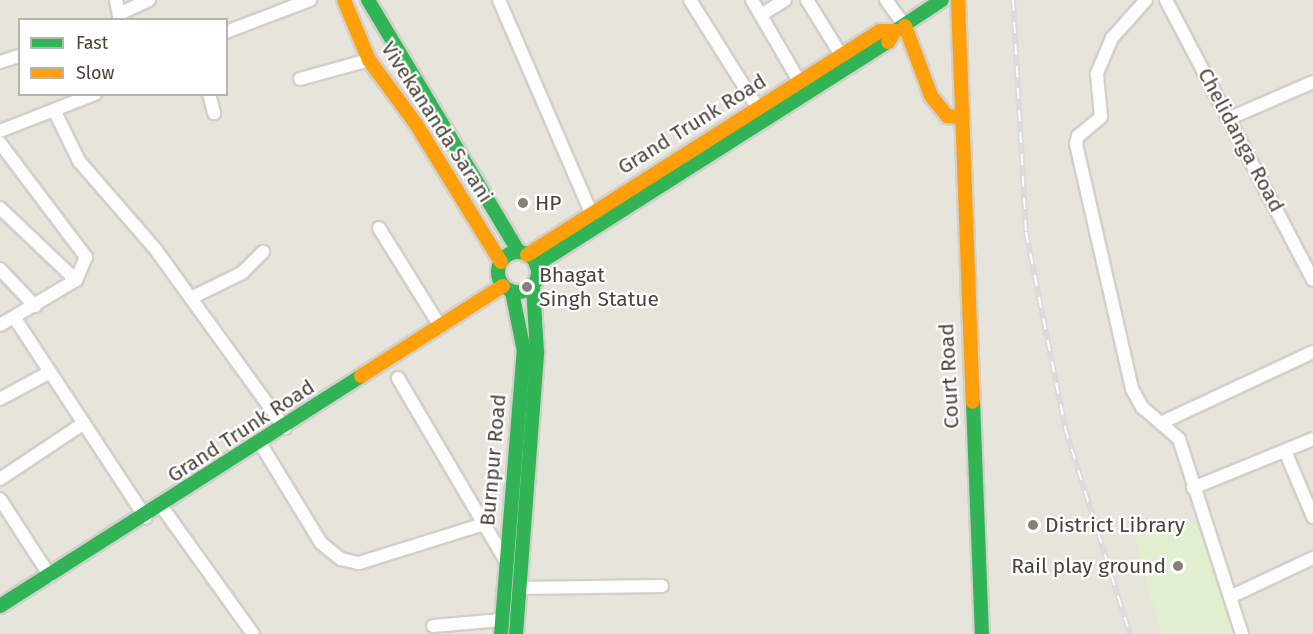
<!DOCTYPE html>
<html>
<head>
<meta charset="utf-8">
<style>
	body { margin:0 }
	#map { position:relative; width:1313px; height:634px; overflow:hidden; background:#f4f2ee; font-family:"Fira Sans",sans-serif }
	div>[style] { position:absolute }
	.residential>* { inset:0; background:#e7e4dc }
	.green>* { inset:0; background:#e1eecf }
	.roads { filter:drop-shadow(2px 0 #d2d0cb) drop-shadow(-2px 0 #d2d0cb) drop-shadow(0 2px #d2d0cb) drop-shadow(0 -2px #d2d0cb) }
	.street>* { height:12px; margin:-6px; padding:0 6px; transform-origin:6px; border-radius:6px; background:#fdfdfc }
	.fast>* { height:14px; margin:-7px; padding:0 7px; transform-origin:7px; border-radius:7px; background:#30b455 }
	.fast>.ring { margin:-7px; padding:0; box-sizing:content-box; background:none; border:14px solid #30b455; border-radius:50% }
	.slow>* { height:14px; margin:-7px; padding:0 7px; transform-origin:7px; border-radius:7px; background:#ff9f0a }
	.rail>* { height:6px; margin-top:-3px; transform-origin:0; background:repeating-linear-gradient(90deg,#fff 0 11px,#dbdbda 0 22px); box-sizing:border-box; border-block:2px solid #dbdbda }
	.dots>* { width:16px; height:16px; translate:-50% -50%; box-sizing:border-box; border:3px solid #fff; border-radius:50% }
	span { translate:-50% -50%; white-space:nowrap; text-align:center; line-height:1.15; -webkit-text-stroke:4.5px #fff; paint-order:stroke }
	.street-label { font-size:21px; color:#4b4439 }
	.poi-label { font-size:21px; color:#4b4439 }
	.left { translate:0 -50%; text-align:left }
	.right { translate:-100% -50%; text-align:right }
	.legend { position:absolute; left:18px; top:18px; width:210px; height:78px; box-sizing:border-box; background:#fff; border:2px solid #b7b4b0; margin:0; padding:8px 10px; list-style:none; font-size:18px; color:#4b4439 }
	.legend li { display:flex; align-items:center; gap:12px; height:30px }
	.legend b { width:30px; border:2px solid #b7b4b0 }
</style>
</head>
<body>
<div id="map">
	<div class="residential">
		<i style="clip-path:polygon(evenodd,0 0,1313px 0,1313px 634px,0 634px,0 0,20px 20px,226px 20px,226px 94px,20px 94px,20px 20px)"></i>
	</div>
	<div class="green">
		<i style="clip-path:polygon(1154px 519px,1200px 522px,1237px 634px,1161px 634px,1134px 535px)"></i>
	</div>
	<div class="roads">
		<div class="street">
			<i style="left:116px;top:0;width:20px;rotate:79deg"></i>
			<i style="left:499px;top:0;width:232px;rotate:66.6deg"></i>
			<i style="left:690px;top:0;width:126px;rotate:57.9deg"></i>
			<i style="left:752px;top:0;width:94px;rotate:59.9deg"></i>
			<i style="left:807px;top:0;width:65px;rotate:58.3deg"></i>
			<i style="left:886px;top:0;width:32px;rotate:54deg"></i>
			<i style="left:1146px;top:0;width:51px;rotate:131.8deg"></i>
			<i style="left:1112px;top:38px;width:39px;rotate:113deg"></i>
			<i style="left:1097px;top:74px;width:43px;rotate:84.7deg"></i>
			<i style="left:1101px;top:117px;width:30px;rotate:140deg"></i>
			<i style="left:1078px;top:136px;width:8px;rotate:104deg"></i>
			<i style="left:1076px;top:144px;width:251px;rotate:77.1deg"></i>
			<i style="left:1132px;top:389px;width:21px;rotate:61deg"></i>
			<i style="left:1142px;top:407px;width:49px;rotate:40.9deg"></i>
			<i style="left:1179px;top:439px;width:205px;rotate:72.1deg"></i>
			<i style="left:1166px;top:0;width:316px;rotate:62.3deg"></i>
			<i style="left:119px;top:14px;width:33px;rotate:-25deg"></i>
			<i style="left:761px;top:15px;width:28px;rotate:-32deg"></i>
			<i style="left:226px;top:32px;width:90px;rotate:-20.9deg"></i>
			<i style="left:0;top:62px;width:21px;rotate:-17deg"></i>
			<i style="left:300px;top:79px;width:72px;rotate:-15.4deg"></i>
			<i style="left:209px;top:94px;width:20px;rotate:75deg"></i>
			<i style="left:54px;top:110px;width:57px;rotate:63.9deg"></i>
			<i style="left:79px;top:161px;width:118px;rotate:49.1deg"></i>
			<i style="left:156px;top:250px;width:220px;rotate:54.1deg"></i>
			<i style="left:1230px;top:118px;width:90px;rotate:-23.4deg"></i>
			<i style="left:0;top:131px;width:102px;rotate:-21.3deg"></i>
			<i style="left:0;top:143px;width:143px;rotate:53deg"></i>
			<i style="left:86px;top:257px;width:25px;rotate:113deg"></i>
			<i style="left:76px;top:280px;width:88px;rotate:149.4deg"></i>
			<i style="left:0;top:208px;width:105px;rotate:43.5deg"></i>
			<i style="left:379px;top:228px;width:115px;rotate:58.1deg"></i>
			<i style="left:0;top:269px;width:51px;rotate:46.6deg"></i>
			<i style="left:191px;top:298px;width:57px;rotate:-26.1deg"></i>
			<i style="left:242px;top:273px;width:30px;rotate:-45deg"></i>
			<i style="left:14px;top:317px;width:240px;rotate:56.7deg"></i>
			<i style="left:398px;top:378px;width:211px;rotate:59.5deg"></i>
			<i style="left:0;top:399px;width:57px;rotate:-28.4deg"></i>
			<i style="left:1163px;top:422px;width:166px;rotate:-25deg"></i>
			<i style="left:260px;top:443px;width:117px;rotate:58.6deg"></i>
			<i style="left:321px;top:543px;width:26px;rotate:39deg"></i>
			<i style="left:341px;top:559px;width:18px;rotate:13deg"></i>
			<i style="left:359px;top:563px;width:131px;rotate:-17.3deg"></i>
			<i style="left:1285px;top:451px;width:72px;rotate:67deg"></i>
			<i style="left:0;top:479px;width:101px;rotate:-33.7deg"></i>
			<i style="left:1193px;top:488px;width:130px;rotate:-22.2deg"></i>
			<i style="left:0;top:499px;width:92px;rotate:57deg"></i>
			<i style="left:162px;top:507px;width:156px;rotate:54.4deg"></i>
			<i style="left:519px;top:588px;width:143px;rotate:-0.8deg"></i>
			<i style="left:1230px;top:597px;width:92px;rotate:-25.2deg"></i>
			<i style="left:433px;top:626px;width:68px;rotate:-5deg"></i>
		</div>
		<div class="fast">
			<i style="left:368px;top:0;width:294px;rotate:59.1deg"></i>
			<i style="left:895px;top:31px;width:56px;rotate:-33.4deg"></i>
			<i class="ring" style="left:498px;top:252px;width:26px;height:26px"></i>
			<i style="left:536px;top:265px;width:417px;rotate:-32.4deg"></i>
			<i style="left:973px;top:402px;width:232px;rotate:87.8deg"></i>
			<i style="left:0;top:606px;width:428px;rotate:-32.5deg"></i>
			<i style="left:501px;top:634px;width:284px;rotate:-85.4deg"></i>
			<i style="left:524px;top:351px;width:60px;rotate:-101.5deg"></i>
			<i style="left:516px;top:634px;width:283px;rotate:-85.7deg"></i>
			<i style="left:537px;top:352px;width:66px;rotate:-93.5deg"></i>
		</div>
		<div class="slow">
			<i style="left:344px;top:0;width:65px;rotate:67.4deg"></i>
			<i style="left:369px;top:60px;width:79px;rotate:53.7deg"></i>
			<i style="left:416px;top:124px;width:162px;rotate:58.4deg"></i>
			<i style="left:958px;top:0;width:402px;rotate:87.9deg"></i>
			<i style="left:905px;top:26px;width:75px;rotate:69.6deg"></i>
			<i style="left:931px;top:96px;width:26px;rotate:51deg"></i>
			<i style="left:947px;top:116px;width:11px;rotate:5deg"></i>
			<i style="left:527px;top:255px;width:418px;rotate:-32.4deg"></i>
			<i style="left:880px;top:31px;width:15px"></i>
			<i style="left:895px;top:31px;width:13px;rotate:122deg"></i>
			<i style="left:361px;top:376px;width:168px;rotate:-32.4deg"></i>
		</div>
	</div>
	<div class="rail">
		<i style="left:1013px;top:0;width:232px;rotate:86.8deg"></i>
		<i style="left:1026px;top:232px;width:200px;rotate:78.7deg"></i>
		<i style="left:1065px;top:428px;width:216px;rotate:72.5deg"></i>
	</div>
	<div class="dots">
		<i style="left:523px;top:203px;background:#868178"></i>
		<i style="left:527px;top:287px;background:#868178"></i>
		<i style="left:1033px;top:525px;background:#868178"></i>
		<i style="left:1178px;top:566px;background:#868178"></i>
	</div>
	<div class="street-label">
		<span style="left:437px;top:122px;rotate:57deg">Vivekananda Sarani</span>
		<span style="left:692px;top:124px;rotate:-32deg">Grand Trunk Road</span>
		<span style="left:1241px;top:140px;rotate:62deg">Chelidanga Road</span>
		<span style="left:949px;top:376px;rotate:-93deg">Court Road</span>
		<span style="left:241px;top:431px;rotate:-33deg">Grand Trunk Road</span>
		<span style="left:493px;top:460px;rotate:-85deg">Burnpur Road</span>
	</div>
	<div class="poi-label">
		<span class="left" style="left:535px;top:203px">HP</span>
		<span class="left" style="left:539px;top:287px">Bhagat<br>Singh Statue</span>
		<span class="left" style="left:1045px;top:525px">District Library</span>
		<span class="right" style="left:1166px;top:566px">Rail play ground</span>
	</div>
	<ul class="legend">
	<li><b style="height:8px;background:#30b455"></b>Fast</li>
	<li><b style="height:8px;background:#ff9f0a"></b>Slow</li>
	</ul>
</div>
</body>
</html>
